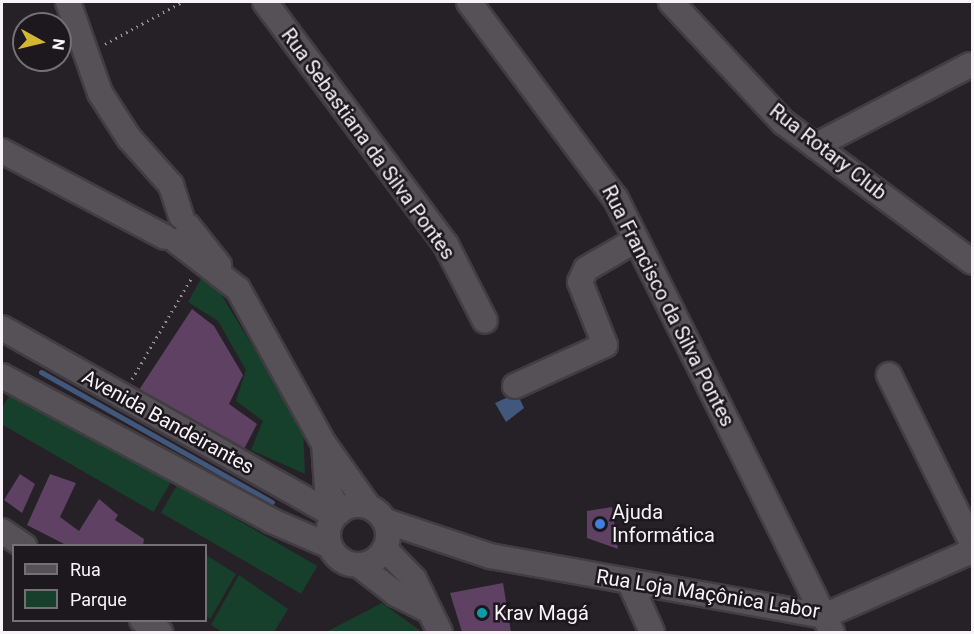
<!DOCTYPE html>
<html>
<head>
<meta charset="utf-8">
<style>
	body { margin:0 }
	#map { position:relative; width:974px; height:634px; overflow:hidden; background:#262127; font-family:Roboto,sans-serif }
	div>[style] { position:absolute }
	.green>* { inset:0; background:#16402b; transform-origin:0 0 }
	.water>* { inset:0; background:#42577c }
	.stream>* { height:5px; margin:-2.5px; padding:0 2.5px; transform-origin:2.5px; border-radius:2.5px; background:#42577c }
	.building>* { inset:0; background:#5e4163 }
	.path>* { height:3px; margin-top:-1.5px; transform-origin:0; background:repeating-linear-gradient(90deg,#918d92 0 1.5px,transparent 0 6px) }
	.roads { filter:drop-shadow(2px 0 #423d42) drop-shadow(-2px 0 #423d42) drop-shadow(0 2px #423d42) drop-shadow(0 -2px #423d42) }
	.minor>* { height:24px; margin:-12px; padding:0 12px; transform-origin:12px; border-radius:12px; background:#565057 }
	.minor>.ring { margin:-12px; padding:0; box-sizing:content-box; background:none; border:24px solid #565057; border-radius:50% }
	.dots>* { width:16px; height:16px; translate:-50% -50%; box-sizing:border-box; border:3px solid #1c181d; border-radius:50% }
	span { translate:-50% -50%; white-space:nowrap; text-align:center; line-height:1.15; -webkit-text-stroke:5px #1c181d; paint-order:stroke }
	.street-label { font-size:20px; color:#f7f3f7 }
	.poi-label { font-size:20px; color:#f7f3f7 }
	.left { translate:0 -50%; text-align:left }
	.frame { position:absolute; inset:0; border:3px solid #f7f3f7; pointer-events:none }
	.legend { position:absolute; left:12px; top:544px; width:195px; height:78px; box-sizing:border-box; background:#1c181d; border:2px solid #747074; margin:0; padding:8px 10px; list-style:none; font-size:18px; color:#f7f3f7 }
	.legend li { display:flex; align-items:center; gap:12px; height:30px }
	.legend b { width:30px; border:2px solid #747074 }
	.north { position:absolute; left:12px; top:12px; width:60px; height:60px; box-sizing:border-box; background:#1c181d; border:2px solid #747074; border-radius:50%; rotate:98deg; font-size:16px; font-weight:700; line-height:24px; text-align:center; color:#f7f3f7 }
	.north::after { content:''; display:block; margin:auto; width:21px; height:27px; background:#d4b635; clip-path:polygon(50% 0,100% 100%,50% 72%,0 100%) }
</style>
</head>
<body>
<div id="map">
	<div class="green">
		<i style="clip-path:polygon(206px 270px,303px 428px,305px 474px,251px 450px,263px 421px,236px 401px,246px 370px,218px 321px,188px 302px)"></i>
		<i style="left:12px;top:391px;width:183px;height:34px;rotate:30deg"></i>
		<i style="left:177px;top:485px;width:162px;height:32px;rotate:30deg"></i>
		<i style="clip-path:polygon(206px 555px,236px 574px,210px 619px,206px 616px)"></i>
		<i style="clip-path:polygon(239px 575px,288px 609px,274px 632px,222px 632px,211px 625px)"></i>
		<i style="clip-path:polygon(382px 603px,422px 632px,329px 632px,328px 631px)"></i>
	</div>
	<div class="water">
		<i style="clip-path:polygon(517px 393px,524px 408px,506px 422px,495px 403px)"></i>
	</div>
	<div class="stream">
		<i style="left:41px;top:372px;width:265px;rotate:29.4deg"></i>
	</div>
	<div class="building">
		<i style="clip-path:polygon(192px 309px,214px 326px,243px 375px,229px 404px,257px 424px,243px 451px,137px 393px)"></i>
		<i style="clip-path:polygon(20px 474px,35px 484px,22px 513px,4px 500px)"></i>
		<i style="clip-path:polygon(50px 474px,76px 483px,60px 517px,79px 531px,99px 499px,118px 515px,115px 520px,144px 539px,143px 546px,68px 546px,27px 525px)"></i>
		<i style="clip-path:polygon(612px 507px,618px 549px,587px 538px,587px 511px)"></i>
		<i style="clip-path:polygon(503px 583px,511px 632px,462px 632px,450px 593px)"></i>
	</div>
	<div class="path">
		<i style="left:105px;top:44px;width:88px;rotate:-28.6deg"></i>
		<i style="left:132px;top:379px;width:116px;rotate:-59.5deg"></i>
	</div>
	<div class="roads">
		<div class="minor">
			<i style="left:68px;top:2px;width:96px;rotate:70.6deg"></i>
			<i style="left:100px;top:93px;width:54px;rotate:57.2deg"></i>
			<i style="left:129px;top:138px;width:63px;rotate:48.2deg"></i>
			<i style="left:171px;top:185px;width:33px;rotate:72deg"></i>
			<i style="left:265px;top:2px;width:303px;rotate:53.3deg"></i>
			<i style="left:446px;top:245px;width:85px;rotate:62.8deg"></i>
			<i style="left:469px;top:2px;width:246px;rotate:53.3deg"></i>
			<i style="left:616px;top:199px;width:484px;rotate:63.5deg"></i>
			<i style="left:671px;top:2px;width:164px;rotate:47deg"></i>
			<i style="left:783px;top:122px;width:235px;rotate:36.5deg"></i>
			<i style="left:815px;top:146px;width:175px;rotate:-27.6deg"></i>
			<i style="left:2px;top:151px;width:184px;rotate:27.8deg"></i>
			<i style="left:188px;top:226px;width:50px;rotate:51.5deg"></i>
			<i style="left:176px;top:241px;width:78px;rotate:37.7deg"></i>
			<i style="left:238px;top:289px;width:177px;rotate:61deg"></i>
			<i style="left:324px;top:444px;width:77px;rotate:54.5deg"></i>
			<i style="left:2px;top:328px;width:382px;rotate:29.4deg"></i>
			<i style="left:889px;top:375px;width:187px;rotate:63.7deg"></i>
			<i style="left:2px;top:376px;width:306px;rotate:28.2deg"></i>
			<i style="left:272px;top:521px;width:63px;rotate:23.3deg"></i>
			<i style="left:515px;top:386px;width:99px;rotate:-24.5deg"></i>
			<i style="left:605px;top:345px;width:68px;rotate:-111.6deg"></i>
			<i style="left:580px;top:282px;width:14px;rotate:-65deg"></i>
			<i style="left:586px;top:269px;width:58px;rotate:-30.1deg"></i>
			<i style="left:324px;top:444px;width:44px;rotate:86.1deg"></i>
			<i style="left:327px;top:488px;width:27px;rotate:63deg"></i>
			<i class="ring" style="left:328px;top:505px;width:36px;height:36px"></i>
			<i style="left:385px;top:521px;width:111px;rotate:18.4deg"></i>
			<i style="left:490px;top:556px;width:339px;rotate:10.2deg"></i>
			<i style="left:824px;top:616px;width:162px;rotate:-23.7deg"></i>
			<i style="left:2px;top:531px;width:27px;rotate:34deg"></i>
			<i style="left:385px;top:549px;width:42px;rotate:46deg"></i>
			<i style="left:414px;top:579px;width:59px;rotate:63.9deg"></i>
			<i style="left:360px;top:566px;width:46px;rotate:37.9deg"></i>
			<i style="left:396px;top:594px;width:36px;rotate:27deg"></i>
			<i style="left:629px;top:581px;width:56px;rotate:65.7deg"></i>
			<i style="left:142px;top:620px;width:22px;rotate:34deg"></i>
		</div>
	</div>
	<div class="dots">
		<i style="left:600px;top:524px;background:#3f7fe0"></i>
		<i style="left:482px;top:613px;background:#0f9aa8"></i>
	</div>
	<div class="street-label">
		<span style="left:368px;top:144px;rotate:54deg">Rua Sebastiana da Silva Pontes</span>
		<span style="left:828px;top:152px;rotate:38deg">Rua Rotary Club</span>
		<span style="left:668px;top:306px;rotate:63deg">Rua Francisco da Silva Pontes</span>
		<span style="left:168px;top:422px;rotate:29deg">Avenida Bandeirantes</span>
		<span style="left:708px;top:594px;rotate:9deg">Rua Loja Maçônica Labor</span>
	</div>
	<div class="poi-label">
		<span class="left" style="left:612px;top:524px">Ajuda<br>Informática</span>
		<span class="left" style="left:494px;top:613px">Krav Magá</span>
	</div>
	<div class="frame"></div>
	<ul class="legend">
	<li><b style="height:8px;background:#565057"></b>Rua</li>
	<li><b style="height:16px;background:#16402b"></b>Parque</li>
	</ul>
	<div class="north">N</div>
</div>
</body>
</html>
